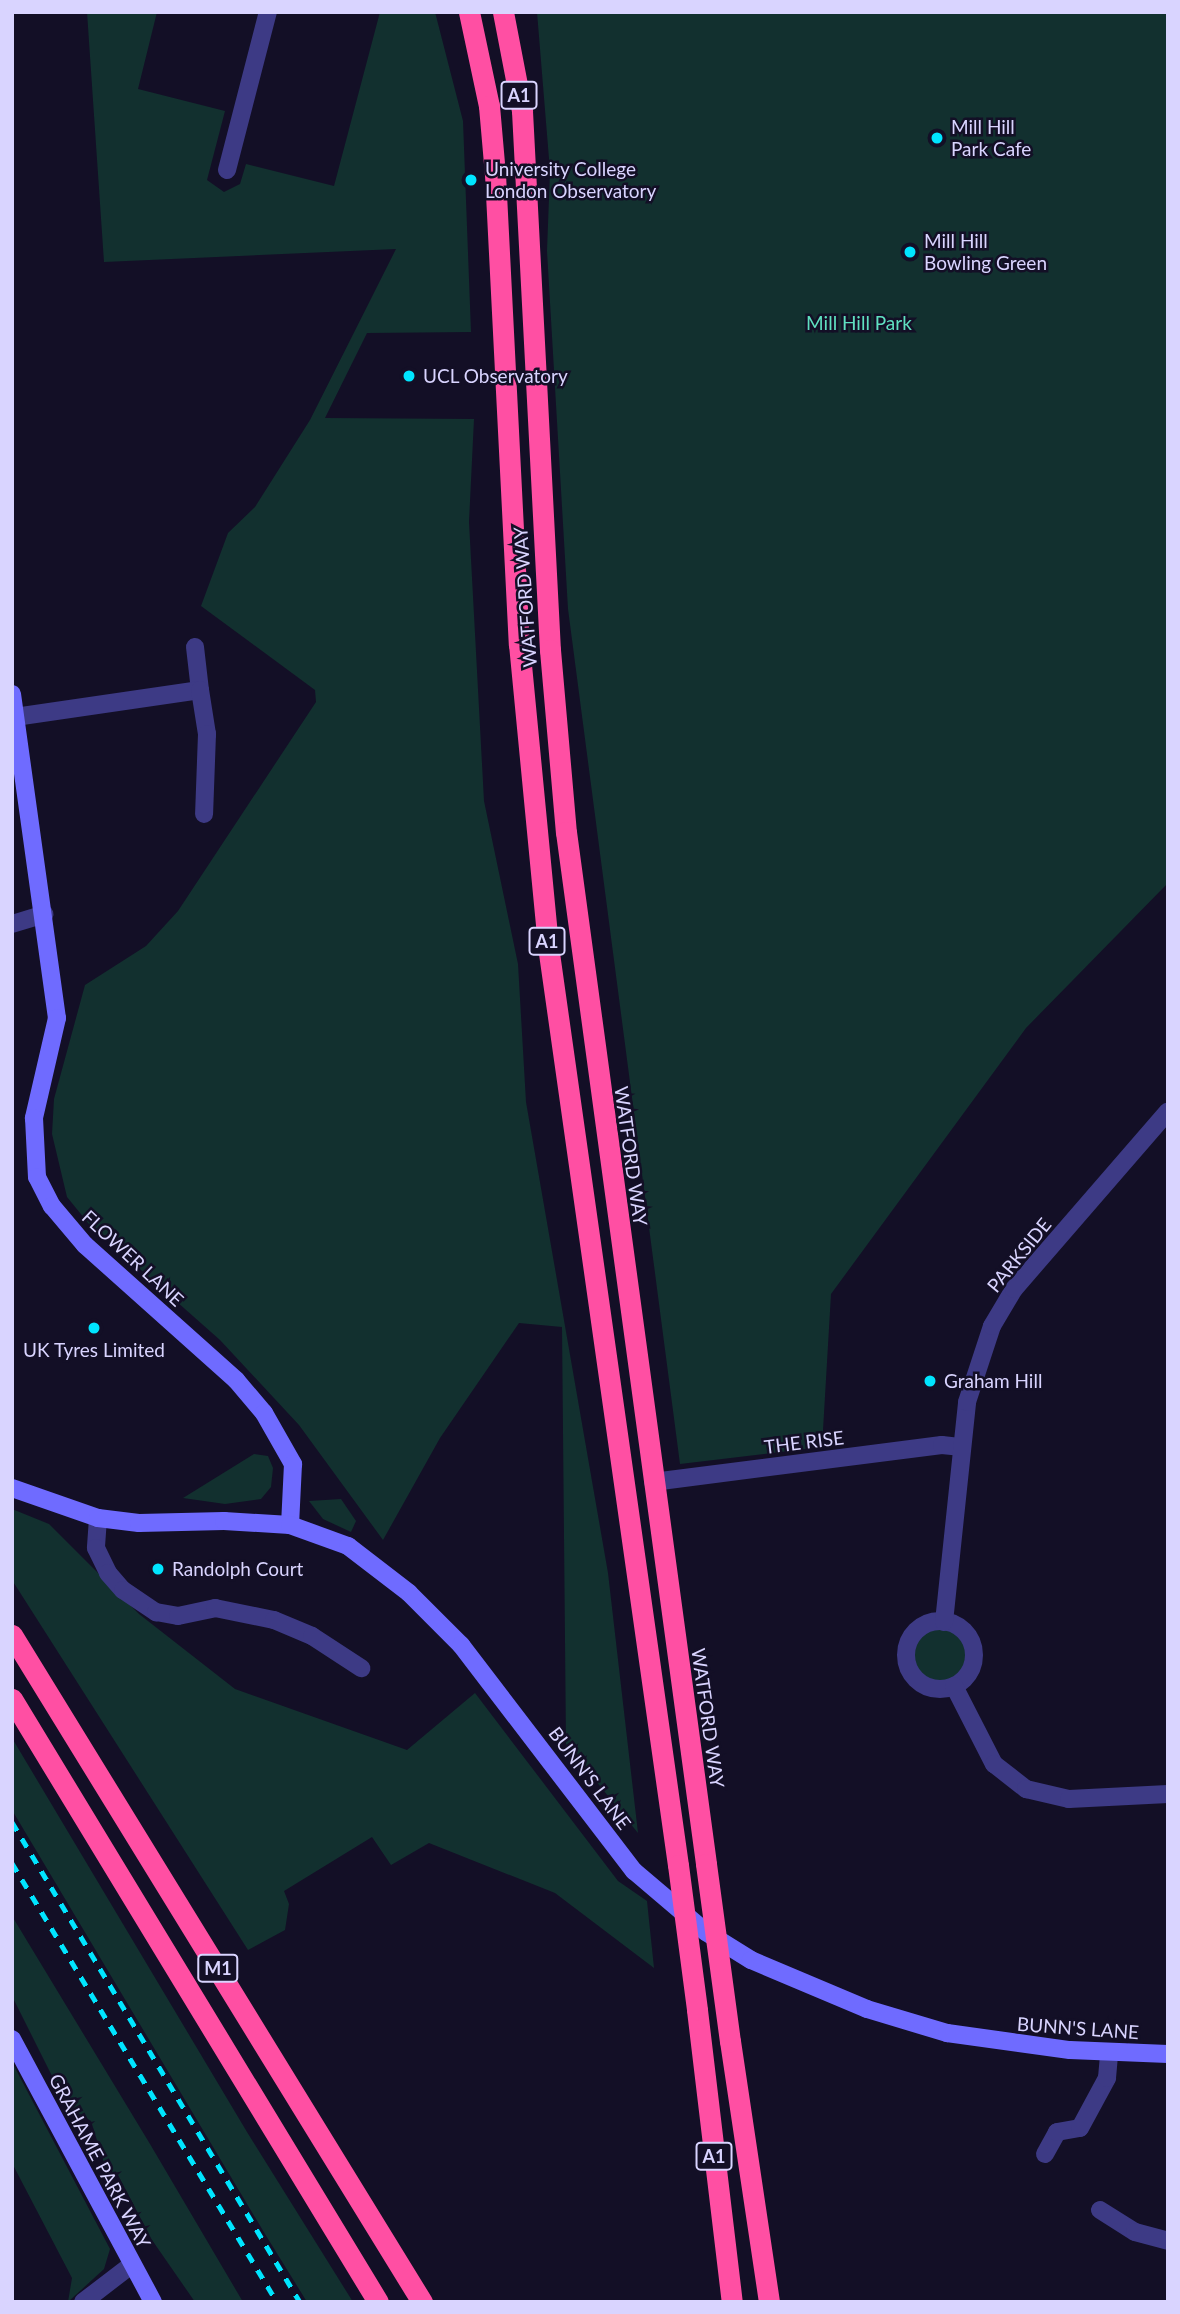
<!DOCTYPE html>
<html>
<head>
<meta charset="utf-8">
<style>
	body { margin:0 }
	#map { position:relative; width:1180px; height:2314px; overflow:hidden; background:#130f26; font-family:Lato,sans-serif }
	div>[style] { position:absolute }
	.green>* { inset:0; background:#12302f }
	.round { border-radius:50% }
	.street>* { height:18px; margin:-9px; padding:0 9px; transform-origin:9px; border-radius:9px; background:#3d3a85 }
	.street>.ring { margin:-9px; padding:0; box-sizing:content-box; background:none; border:18px solid #3d3a85; border-radius:50% }
	.secondary>* { height:18px; margin:-9px; padding:0 9px; transform-origin:9px; border-radius:9px; background:#6f6bff }
	.highway>* { height:21px; margin:-10.5px; padding:0 10.5px; transform-origin:10.5px; border-radius:10.5px; background:#ff4fa3 }
	.rail>* { height:5px; margin-top:-2.5px; transform-origin:0; background:repeating-linear-gradient(90deg,#00e5ff 0 10px,transparent 0 19px) }
	.highway-bridge>* { height:21px; margin:-10.5px; padding:0 10.5px; transform-origin:10.5px; border-radius:10.5px; background:#ff4fa3 }
	.dots>* { width:19px; height:19px; translate:-50% -50%; box-sizing:border-box; border:4px solid #130f26; border-radius:50% }
	span { translate:-50% -50%; white-space:nowrap; text-align:center; line-height:1.15; -webkit-text-stroke:5px #130f26; paint-order:stroke }
	.shield-label span { padding:2px 5px; background:#130f26; border:2px solid; border-radius:5px; -webkit-text-stroke-width:0 }
	.shield-label { font-size:18px; color:#d9d4ff; font-weight:700 }
	.poi-label { font-size:19px; color:#d9d4ff }
	.left { translate:0 -50%; text-align:left }
	.park-label { font-size:19px; color:#5fe0c0 }
	.street-label { font-size:19px; color:#d9d4ff }
	.frame { position:absolute; inset:0; border:14px solid #d9d4ff; pointer-events:none }
</style>
</head>
<body>
<div id="map">
	<div class="green">
		<i style="clip-path:polygon(87px 12px,157px 12px,138px 89px,225px 111px,207px 180px,224px 192px,240px 184px,246px 164px,334px 186px,380px 12px,435px 12px,463px 121px,471px 332px,367px 333px,325px 418px,474px 419px,469px 522px,484px 801px,518px 964px,526px 1102px,608px 1573px,638px 1833px,566px 1744px,562px 1327px,519px 1323px,440px 1438px,383px 1540px,299px 1425px,220px 1340px,89px 1224px,67px 1197px,52px 1134px,54px 1099px,85px 985px,146px 946px,178px 911px,316px 702px,315px 690px,201px 606px,228px 533px,255px 507px,310px 420px,396px 249px,104px 262px)"></i>
		<i style="clip-path:polygon(537px 12px,1168px 12px,1168px 883px,1026px 1028px,831px 1294px,822px 1447px,680px 1464px,568px 609px,547px 251px,550px 171px)"></i>
		<i style="clip-path:polygon(254px 1454px,268px 1456px,273px 1468px,271px 1487px,261px 1499px,225px 1504px,183px 1498px)"></i>
		<i style="clip-path:polygon(341px 1499px,356px 1521px,351px 1532px,323px 1519px,309px 1501px)"></i>
		<i style="clip-path:polygon(12px 1509px,49px 1524px,139px 1614px,235px 1689px,407px 1750px,475px 1693px,618px 1881px,647px 1901px,654px 1968px,555px 1893px,429px 1843px,391px 1865px,372px 1837px,284px 1891px,289px 1904px,285px 1930px,248px 1950px,12px 1580px)"></i>
		<i class="round" style="left:914px;top:1628px;width:54px;height:54px"></i>
		<i style="clip-path:polygon(12px 1738px,247px 2132px,353px 2302px,307px 2302px,265px 2234px,12px 1810px)"></i>
		<i style="clip-path:polygon(12px 1916px,150px 2144px,243px 2302px,195px 2302px,152px 2240px,118px 2175px,108px 2176px,91px 2121px,67px 2106px,12px 1996px)"></i>
		<i style="clip-path:polygon(12px 2062px,110px 2249px,104px 2269px,68px 2302px,72px 2278px,12px 2163px)"></i>
	</div>
	<div class="street">
		<i style="left:227px;top:170px;width:163px;rotate:-75.5deg"></i>
		<i style="left:195px;top:647px;width:43px;rotate:83.4deg"></i>
		<i style="left:15px;top:717px;width:187px;rotate:-8.3deg"></i>
		<i style="left:200px;top:690px;width:45px;rotate:81deg"></i>
		<i style="left:207px;top:734px;width:80px;rotate:92.1deg"></i>
		<i style="left:12px;top:924px;width:34px;rotate:-17deg"></i>
		<i style="left:653px;top:1482px;width:291px;rotate:-7.3deg"></i>
		<i style="left:942px;top:1445px;width:20px;rotate:6deg"></i>
		<i style="left:98px;top:1518px;width:30px;rotate:94deg"></i>
		<i style="left:96px;top:1548px;width:28px;rotate:64deg"></i>
		<i style="left:108px;top:1573px;width:23px;rotate:49deg"></i>
		<i style="left:123px;top:1590px;width:40px;rotate:34deg"></i>
		<i style="left:156px;top:1612px;width:22px;rotate:10deg"></i>
		<i style="left:178px;top:1616px;width:38px;rotate:-12deg"></i>
		<i style="left:215px;top:1608px;width:60px;rotate:11.5deg"></i>
		<i style="left:274px;top:1620px;width:41px;rotate:22.8deg"></i>
		<i style="left:312px;top:1636px;width:59px;rotate:33.1deg"></i>
		<i class="ring" style="left:906px;top:1621px;width:50px;height:50px"></i>
		<i style="left:944px;top:1622px;width:221px;rotate:-84deg"></i>
		<i style="left:967px;top:1402px;width:80px;rotate:-71.8deg"></i>
		<i style="left:992px;top:1326px;width:43px;rotate:-59.3deg"></i>
		<i style="left:1014px;top:1289px;width:235px;rotate:-49.1deg"></i>
		<i style="left:954px;top:1686px;width:88px;rotate:62.9deg"></i>
		<i style="left:994px;top:1764px;width:41px;rotate:38deg"></i>
		<i style="left:1026px;top:1789px;width:44px;rotate:13.1deg"></i>
		<i style="left:1069px;top:1799px;width:99px;rotate:-2.9deg"></i>
		<i style="left:1045px;top:2154px;width:25px;rotate:-61deg"></i>
		<i style="left:1057px;top:2132px;width:23px;rotate:-10deg"></i>
		<i style="left:1080px;top:2128px;width:57px;rotate:-61.6deg"></i>
		<i style="left:1107px;top:2078px;width:25px;rotate:-85deg"></i>
		<i style="left:1100px;top:2210px;width:41px;rotate:32.2deg"></i>
		<i style="left:1135px;top:2232px;width:34px;rotate:15deg"></i>
		<i style="left:83px;top:2302px;width:59px;rotate:-37.5deg"></i>
	</div>
	<div class="secondary">
		<i style="left:12px;top:694px;width:327px;rotate:82.1deg"></i>
		<i style="left:57px;top:1018px;width:103px;rotate:103deg"></i>
		<i style="left:34px;top:1118px;width:59px;rotate:87.1deg"></i>
		<i style="left:37px;top:1177px;width:33px;rotate:63deg"></i>
		<i style="left:52px;top:1206px;width:51px;rotate:49.8deg"></i>
		<i style="left:85px;top:1245px;width:203px;rotate:41.8deg"></i>
		<i style="left:236px;top:1380px;width:43px;rotate:49.7deg"></i>
		<i style="left:264px;top:1413px;width:59px;rotate:60.4deg"></i>
		<i style="left:293px;top:1464px;width:61px;rotate:92.8deg"></i>
		<i style="left:12px;top:1488px;width:91px;rotate:19.2deg"></i>
		<i style="left:98px;top:1518px;width:41px;rotate:7deg"></i>
		<i style="left:139px;top:1523px;width:85px;rotate:-1.3deg"></i>
		<i style="left:224px;top:1521px;width:66px;rotate:3.5deg"></i>
		<i style="left:290px;top:1525px;width:62px;rotate:19.9deg"></i>
		<i style="left:348px;top:1546px;width:77px;rotate:37.6deg"></i>
		<i style="left:409px;top:1593px;width:74px;rotate:45deg"></i>
		<i style="left:461px;top:1645px;width:285px;rotate:52.6deg"></i>
		<i style="left:634px;top:1871px;width:94px;rotate:40.3deg"></i>
		<i style="left:706px;top:1932px;width:53px;rotate:31.9deg"></i>
		<i style="left:751px;top:1960px;width:126px;rotate:22.9deg"></i>
		<i style="left:867px;top:2009px;width:84px;rotate:16.7deg"></i>
		<i style="left:947px;top:2033px;width:124px;rotate:7.9deg"></i>
		<i style="left:1070px;top:2050px;width:98px;rotate:2.3deg"></i>
		<i style="left:12px;top:2039px;width:298px;rotate:61.8deg"></i>
	</div>
	<div class="highway">
		<i style="left:469px;top:12px;width:96px;rotate:78deg"></i>
		<i style="left:489px;top:106px;width:68px;rotate:85deg"></i>
		<i style="left:495px;top:174px;width:471px;rotate:87.1deg"></i>
		<i style="left:519px;top:644px;width:303px;rotate:84.5deg"></i>
		<i style="left:548px;top:946px;width:928px;rotate:81.95deg"></i>
		<i style="left:503px;top:12px;width:101px;rotate:79.1deg"></i>
		<i style="left:522px;top:111px;width:540px;rotate:87.03deg"></i>
		<i style="left:550px;top:650px;width:183px;rotate:85deg"></i>
		<i style="left:566px;top:832px;width:1041px;rotate:82.27deg"></i>
		<i style="left:12px;top:1635px;width:783px;rotate:58.42deg"></i>
		<i style="left:12px;top:1699px;width:705px;rotate:58.74deg"></i>
		<i style="left:697px;top:2010px;width:294px;rotate:83.2deg"></i>
		<i style="left:730px;top:2041px;width:264px;rotate:81.5deg"></i>
	</div>
	<div class="rail">
		<i style="left:12px;top:1822px;width:560px;rotate:59.04deg"></i>
		<i style="left:12px;top:1863px;width:513px;rotate:58.88deg"></i>
	</div>
	<div class="highway-bridge">
		<i style="left:706px;top:1864px;width:179px;rotate:82.3deg"></i>
		<i style="left:678px;top:1865px;width:146px;rotate:82.5deg"></i>
	</div>
	<div class="dots">
		<i style="left:937px;top:138px;background:#00e5ff"></i>
		<i style="left:471px;top:180px;background:#00e5ff"></i>
		<i style="left:910px;top:252px;background:#00e5ff"></i>
		<i style="left:409px;top:376px;background:#00e5ff"></i>
		<i style="left:94px;top:1328px;background:#00e5ff"></i>
		<i style="left:930px;top:1381px;background:#00e5ff"></i>
		<i style="left:158px;top:1569px;background:#00e5ff"></i>
	</div>
	<div class="shield-label">
		<span style="left:519px;top:95px">A1</span>
		<span style="left:547px;top:941px">A1</span>
		<span style="left:218px;top:1968px">M1</span>
		<span style="left:714px;top:2156px">A1</span>
	</div>
	<div class="poi-label">
		<span class="left" style="left:951px;top:138px">Mill Hill<br>Park Cafe</span>
		<span class="left" style="left:485px;top:180px">University College<br>London Observatory</span>
		<span class="left" style="left:924px;top:252px">Mill Hill<br>Bowling Green</span>
		<span class="left" style="left:423px;top:376px">UCL Observatory</span>
		<span style="left:94px;top:1350px">UK Tyres Limited</span>
		<span class="left" style="left:944px;top:1381px">Graham Hill</span>
		<span class="left" style="left:172px;top:1569px">Randolph Court</span>
	</div>
	<div class="park-label">
		<span style="left:859px;top:323px">Mill Hill Park</span>
	</div>
	<div class="street-label">
		<span style="left:525px;top:597px;rotate:-94deg">WATFORD WAY</span>
		<span style="left:631px;top:1156px;rotate:82deg">WATFORD WAY</span>
		<span style="left:1019px;top:1255px;rotate:-51deg">PARKSIDE</span>
		<span style="left:133px;top:1258px;rotate:43deg">FLOWER LANE</span>
		<span style="left:804px;top:1442px;rotate:-7deg">THE RISE</span>
		<span style="left:708px;top:1718px;rotate:82deg">WATFORD WAY</span>
		<span style="left:590px;top:1778px;rotate:53deg">BUNN'S LANE</span>
		<span style="left:1078px;top:2028px;rotate:4deg">BUNN'S LANE</span>
		<span style="left:100px;top:2161px;rotate:62deg">GRAHAME PARK WAY</span>
	</div>
	<div class="frame"></div>
</div>
</body>
</html>
